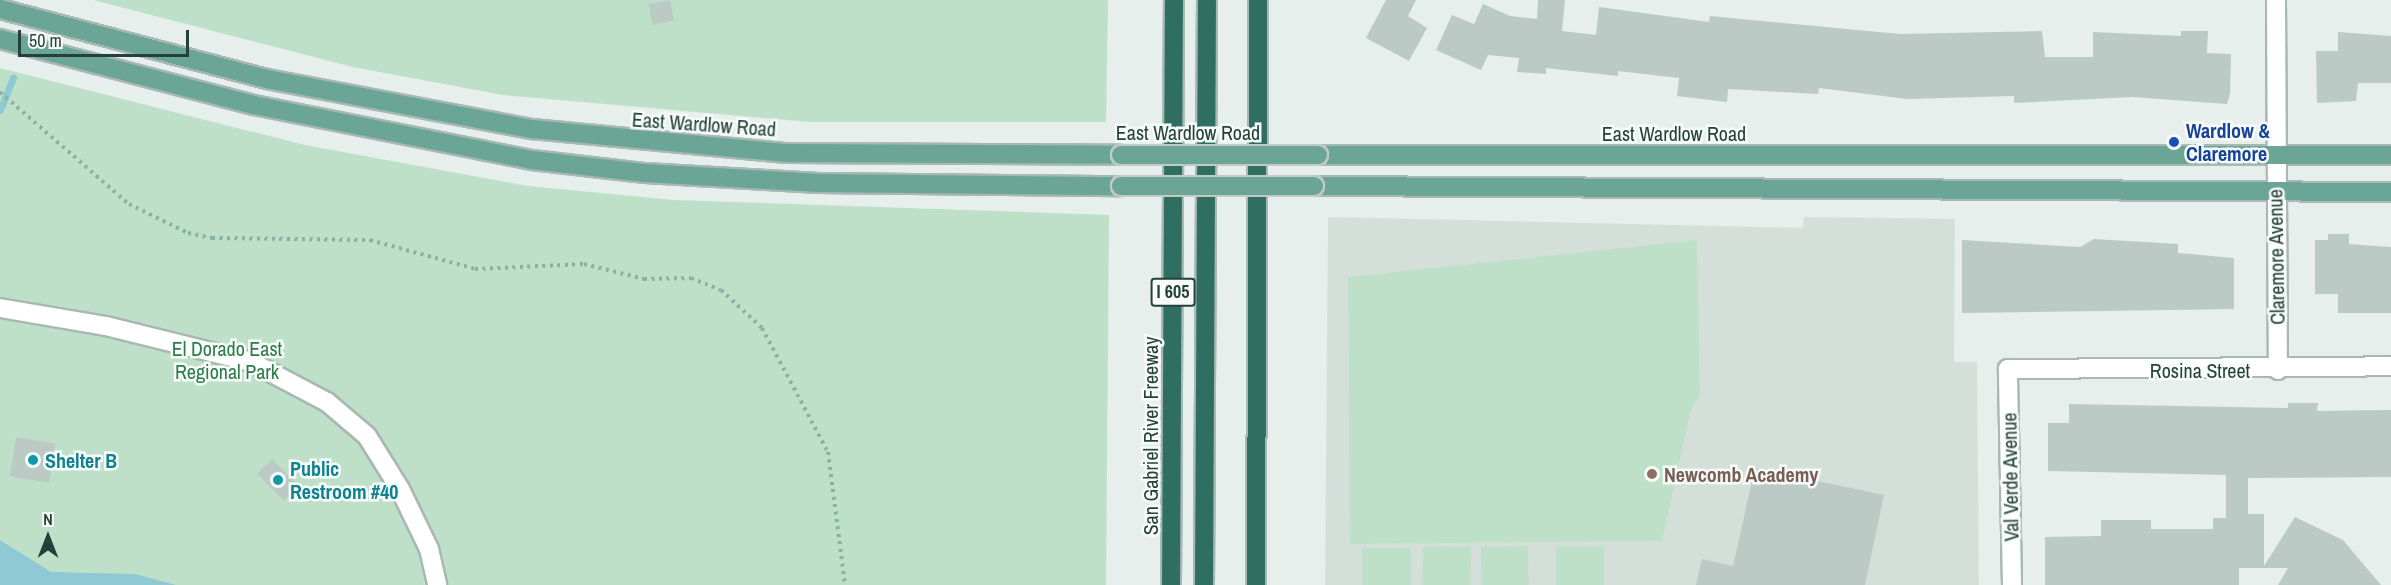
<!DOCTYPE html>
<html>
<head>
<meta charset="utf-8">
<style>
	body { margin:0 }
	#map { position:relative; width:2391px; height:585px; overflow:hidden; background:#e6efeb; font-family:"Archivo Narrow",sans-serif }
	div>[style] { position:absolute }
	.built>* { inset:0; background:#d4dfda }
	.green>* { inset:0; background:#bfe0c8; transform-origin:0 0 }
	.water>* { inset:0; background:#8ec9d4 }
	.stream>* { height:7px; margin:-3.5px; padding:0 3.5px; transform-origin:3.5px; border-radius:3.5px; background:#8ec9d4 }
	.building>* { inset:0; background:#bbcac4; transform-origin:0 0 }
	.path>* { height:4px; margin-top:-2px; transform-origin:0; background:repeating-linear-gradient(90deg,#86b3a5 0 3px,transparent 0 7.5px) }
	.roads { filter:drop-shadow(2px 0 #a8b8b2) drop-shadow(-2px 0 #a8b8b2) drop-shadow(0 2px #a8b8b2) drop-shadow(0 -2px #a8b8b2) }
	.minor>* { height:18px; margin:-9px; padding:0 9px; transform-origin:9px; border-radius:9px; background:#fff }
	.major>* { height:18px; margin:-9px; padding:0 9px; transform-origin:9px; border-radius:9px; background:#6aa596 }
	.highway>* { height:18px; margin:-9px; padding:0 9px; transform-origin:9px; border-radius:9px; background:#2f6f62 }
	.bridges { filter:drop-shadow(2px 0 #c2cac8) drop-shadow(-2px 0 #c2cac8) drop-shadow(0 2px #c2cac8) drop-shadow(0 -2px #c2cac8) }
	.major-bridge>* { height:18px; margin:-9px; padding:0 9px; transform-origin:9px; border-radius:9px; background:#6aa596 }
	.dots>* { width:16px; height:16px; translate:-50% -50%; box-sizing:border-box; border:3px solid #f7fbf9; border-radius:50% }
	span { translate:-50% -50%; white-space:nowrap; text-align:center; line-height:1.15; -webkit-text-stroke:5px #f7fbf9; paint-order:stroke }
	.shield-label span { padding:2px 4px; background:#f7fbf9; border:2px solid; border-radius:4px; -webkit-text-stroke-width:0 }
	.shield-label { font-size:18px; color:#24423a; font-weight:700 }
	.street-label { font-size:20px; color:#24423a }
	.transit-label { font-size:20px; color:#164399; font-weight:700 }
	.left { translate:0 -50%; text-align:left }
	.park-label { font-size:20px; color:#2d7a4b }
	.culture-label { font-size:20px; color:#0d838f; font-weight:700 }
	.education-label { font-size:20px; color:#785e54; font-weight:700 }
	.north { position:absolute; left:18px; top:507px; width:60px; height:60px; -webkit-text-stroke:4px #f7fbf9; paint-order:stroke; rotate:0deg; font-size:16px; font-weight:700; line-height:24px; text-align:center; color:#24423a }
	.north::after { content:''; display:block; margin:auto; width:21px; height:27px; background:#24423a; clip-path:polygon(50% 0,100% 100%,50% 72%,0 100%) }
	.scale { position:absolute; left:18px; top:30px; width:171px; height:27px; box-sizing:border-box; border:3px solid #24423a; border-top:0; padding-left:8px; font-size:18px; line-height:21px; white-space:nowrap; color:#24423a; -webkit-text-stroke:4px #f7fbf9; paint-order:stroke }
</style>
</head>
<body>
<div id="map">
	<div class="built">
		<i style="clip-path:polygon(1328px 217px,1803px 228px,1804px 217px,1955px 219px,1954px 362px,1977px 362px,1979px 585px,1325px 585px)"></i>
	</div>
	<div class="green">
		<i style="clip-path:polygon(93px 0,1108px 0,1106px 122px,810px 122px,503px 95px,353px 67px)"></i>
		<i style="clip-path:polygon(0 68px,305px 145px,528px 186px,674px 200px,1109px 215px,1106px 585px,0 585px)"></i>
		<i style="clip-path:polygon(1697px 240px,1700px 395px,1691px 409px,1662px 541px,1350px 544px,1348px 277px)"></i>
		<i style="left:1423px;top:546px;width:48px;height:39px;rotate:1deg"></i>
		<i style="left:1528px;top:546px;width:39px;height:47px;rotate:89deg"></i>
		<i style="left:1556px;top:546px;width:48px;height:39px"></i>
		<i style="left:1362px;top:548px;width:49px;height:37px"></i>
	</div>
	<div class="water">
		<i style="clip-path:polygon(0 540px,51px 572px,135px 574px,176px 585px,0 585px)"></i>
	</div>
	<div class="stream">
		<i style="left:0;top:110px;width:35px;rotate:-68deg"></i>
	</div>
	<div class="building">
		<i style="left:670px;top:0;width:21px;height:22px;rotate:79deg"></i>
		<i style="clip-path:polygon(1386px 0,1416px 0,1408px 16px,1427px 28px,1409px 61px,1366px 38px)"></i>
		<i style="clip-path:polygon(1538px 0,1565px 0,1562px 31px,1596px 35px,1599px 7px,1709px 22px,1710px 16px,1900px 34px,2042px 31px,2045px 57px,2093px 57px,2093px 32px,2181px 36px,2181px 31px,2208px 31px,2207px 53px,2231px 54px,2230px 94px,2227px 104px,2133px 97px,2014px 103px,2014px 96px,1907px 99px,1819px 88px,1818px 94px,1728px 89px,1727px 102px,1677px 96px,1679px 78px,1618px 71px,1618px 76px,1546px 68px,1546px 74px,1517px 72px,1519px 58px,1488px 55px,1481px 70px,1436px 50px,1452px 15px,1474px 24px,1483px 4px,1510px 16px,1537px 19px)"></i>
		<i style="clip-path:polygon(2338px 32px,2391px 36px,2391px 83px,2358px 83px,2356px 101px,2317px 103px,2316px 51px,2338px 51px)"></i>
		<i style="clip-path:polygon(2328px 234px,2349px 234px,2349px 244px,2391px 247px,2391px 313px,2338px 313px,2338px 294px,2315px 294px,2315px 240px,2328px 240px)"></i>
		<i style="clip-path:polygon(2094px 239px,2178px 244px,2178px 253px,2234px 258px,2234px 309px,1962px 313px,1962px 240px,2080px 247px)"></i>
		<i style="clip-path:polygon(2288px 403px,2318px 403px,2317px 411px,2391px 410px,2391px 477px,2248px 478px,2248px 514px,2264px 514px,2264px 566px,2295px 517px,2343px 540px,2381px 585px,2278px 585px,2288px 568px,2239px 568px,2239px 585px,2045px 585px,2045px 537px,2101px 536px,2101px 520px,2151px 520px,2151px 529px,2213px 529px,2213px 518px,2226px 518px,2226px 475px,2048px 471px,2048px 423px,2069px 423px,2069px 404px,2288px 408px)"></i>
		<i style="left:16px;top:437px;width:40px;height:40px;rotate:9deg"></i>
		<i style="left:272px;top:459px;width:38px;height:21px;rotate:45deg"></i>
		<i style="clip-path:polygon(1755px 468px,1884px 495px,1865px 585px,1696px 585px,1702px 559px,1733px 566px)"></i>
	</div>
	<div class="path">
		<i style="left:0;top:92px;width:171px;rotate:41deg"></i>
		<i style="left:129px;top:204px;width:66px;rotate:26.2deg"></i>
		<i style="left:188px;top:233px;width:25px;rotate:12deg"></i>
		<i style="left:212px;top:238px;width:158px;rotate:0.7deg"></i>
		<i style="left:370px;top:240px;width:109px;rotate:15.4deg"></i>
		<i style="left:475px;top:269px;width:109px;rotate:-2.6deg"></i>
		<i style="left:584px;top:264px;width:62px;rotate:14deg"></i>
		<i style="left:644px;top:279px;width:47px;rotate:-1.2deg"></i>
		<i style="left:691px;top:278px;width:32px;rotate:22deg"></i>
		<i style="left:721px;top:290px;width:56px;rotate:42.8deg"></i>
		<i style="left:762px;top:328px;width:140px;rotate:62deg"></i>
		<i style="left:828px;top:452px;width:134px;rotate:82.7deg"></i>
	</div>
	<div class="roads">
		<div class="minor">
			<i style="left:2276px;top:0;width:370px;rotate:89.7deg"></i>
			<i style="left:0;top:308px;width:108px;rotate:9.6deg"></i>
			<i style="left:106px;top:326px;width:149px;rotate:13.9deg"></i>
			<i style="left:251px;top:362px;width:86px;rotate:27.8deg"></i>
			<i style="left:327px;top:402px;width:52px;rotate:40.4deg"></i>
			<i style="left:367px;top:436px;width:62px;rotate:58.1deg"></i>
			<i style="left:400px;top:489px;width:67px;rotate:64.2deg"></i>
			<i style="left:429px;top:549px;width:37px;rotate:77deg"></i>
			<i style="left:2012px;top:585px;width:216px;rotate:-91.1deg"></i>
			<i style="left:2008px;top:369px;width:383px;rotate:-0.4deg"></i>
		</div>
		<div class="major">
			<i style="left:0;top:9px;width:276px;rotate:14.7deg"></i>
			<i style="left:267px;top:79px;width:270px;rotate:10.7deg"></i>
			<i style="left:532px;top:129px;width:256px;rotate:5.4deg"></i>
			<i style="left:787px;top:153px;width:334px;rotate:0.3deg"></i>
			<i style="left:0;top:39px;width:262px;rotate:14.6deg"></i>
			<i style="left:254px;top:105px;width:283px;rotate:11.2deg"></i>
			<i style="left:532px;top:160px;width:114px;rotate:6.6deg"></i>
			<i style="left:645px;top:173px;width:174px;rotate:3.3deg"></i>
			<i style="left:819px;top:183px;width:302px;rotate:0.6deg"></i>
			<i style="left:1318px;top:155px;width:1073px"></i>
			<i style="left:1314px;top:186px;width:1077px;rotate:0.32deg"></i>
		</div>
		<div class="highway">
			<i style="left:1171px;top:585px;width:585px;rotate:-89.71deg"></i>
			<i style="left:1204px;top:585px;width:585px;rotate:-89.71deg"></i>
			<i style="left:1256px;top:585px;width:585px;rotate:-89.8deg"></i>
		</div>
	</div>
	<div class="bridges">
		<div class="major-bridge">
			<i style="left:1121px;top:155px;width:197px"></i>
			<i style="left:1121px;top:186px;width:193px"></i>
		</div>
	</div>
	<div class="dots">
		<i style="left:2174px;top:142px;background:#1a4fb4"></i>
		<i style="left:33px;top:460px;background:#0f9aa8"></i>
		<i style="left:1652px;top:474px;background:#8d6e63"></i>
		<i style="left:278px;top:480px;background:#0f9aa8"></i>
	</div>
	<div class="shield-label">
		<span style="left:1173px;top:292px">I 605</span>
	</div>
	<div class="street-label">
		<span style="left:704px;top:124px;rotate:4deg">East Wardlow Road</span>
		<span style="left:1188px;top:132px">East Wardlow Road</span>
		<span style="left:1674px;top:133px">East Wardlow Road</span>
		<span style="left:2276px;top:257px;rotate:-91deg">Claremore Avenue</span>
		<span style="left:2200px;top:370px">Rosina Street</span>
		<span style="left:1150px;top:436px;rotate:-90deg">San Gabriel River Freeway</span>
		<span style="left:2010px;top:477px;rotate:-91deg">Val Verde Avenue</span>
	</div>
	<div class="transit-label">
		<span class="left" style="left:2186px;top:142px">Wardlow &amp;<br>Claremore</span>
	</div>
	<div class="park-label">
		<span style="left:227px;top:360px">El Dorado East<br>Regional Park</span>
	</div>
	<div class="culture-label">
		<span class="left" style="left:45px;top:460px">Shelter B</span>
		<span class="left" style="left:290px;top:480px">Public<br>Restroom #40</span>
	</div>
	<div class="education-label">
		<span class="left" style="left:1664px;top:474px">Newcomb Academy</span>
	</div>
	<div class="north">N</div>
	<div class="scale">50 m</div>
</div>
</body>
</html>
